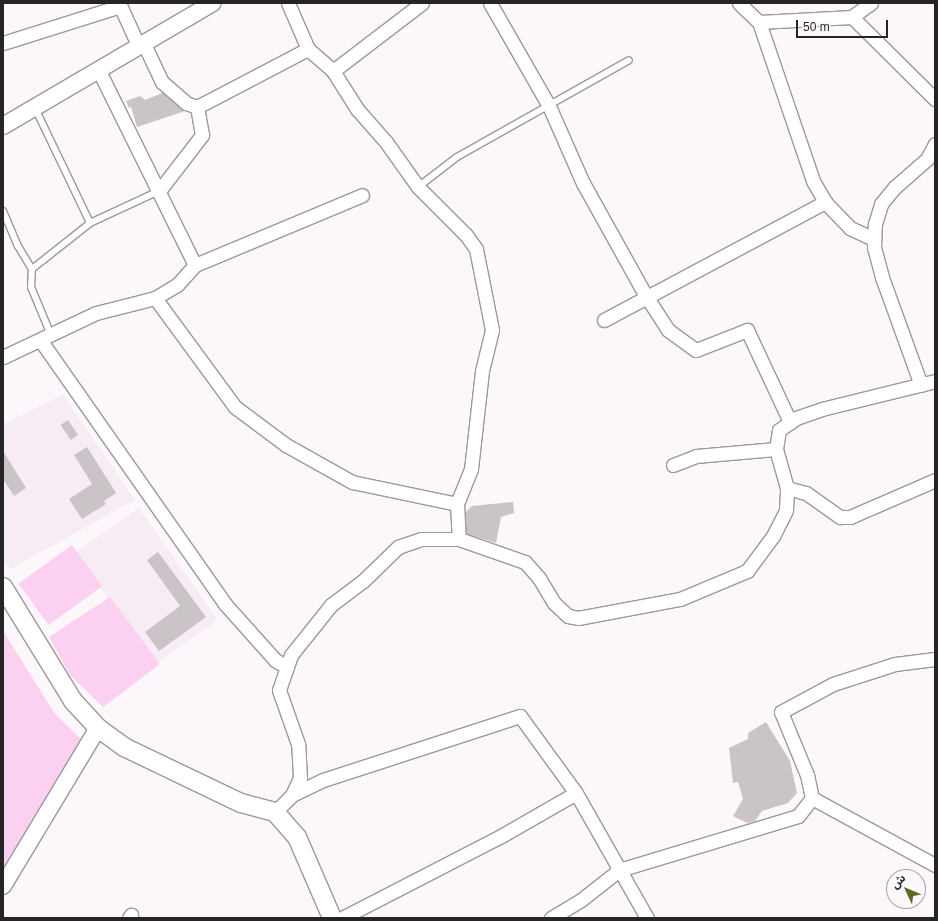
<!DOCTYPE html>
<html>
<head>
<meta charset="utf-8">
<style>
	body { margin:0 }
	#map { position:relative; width:938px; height:921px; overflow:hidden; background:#fcf7fb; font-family:Helvetica,"Noto Sans Arabic",sans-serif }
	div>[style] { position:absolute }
	.built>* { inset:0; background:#f7ebf4; transform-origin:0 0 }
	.green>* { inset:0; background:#fbd0f1; transform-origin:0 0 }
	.building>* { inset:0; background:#cac4c8; transform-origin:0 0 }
	.roads { filter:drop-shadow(1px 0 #9d989c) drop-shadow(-1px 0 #9d989c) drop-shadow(0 1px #9d989c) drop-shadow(0 -1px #9d989c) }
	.service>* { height:6px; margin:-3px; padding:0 3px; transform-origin:3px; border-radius:3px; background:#fff }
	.minor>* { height:13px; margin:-6.5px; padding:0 6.5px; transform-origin:6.5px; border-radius:6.5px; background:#fff }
	.tertiary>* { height:16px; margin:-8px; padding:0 8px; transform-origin:8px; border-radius:8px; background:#fff }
	.secondary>* { height:18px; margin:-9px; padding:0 9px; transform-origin:9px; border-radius:9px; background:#fff }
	span { translate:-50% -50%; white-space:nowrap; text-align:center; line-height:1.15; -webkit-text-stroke:3px #fcf7fb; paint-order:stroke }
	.frame { position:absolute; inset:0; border:4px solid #262426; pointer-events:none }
	.north { position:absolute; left:886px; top:869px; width:40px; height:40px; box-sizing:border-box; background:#fcf7fb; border:1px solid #a6a3a6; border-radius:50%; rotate:314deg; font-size:11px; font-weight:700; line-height:16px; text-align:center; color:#262426 }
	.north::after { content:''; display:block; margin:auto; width:14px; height:18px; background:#576d1d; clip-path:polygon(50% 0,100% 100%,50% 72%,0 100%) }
	.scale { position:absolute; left:796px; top:20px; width:92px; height:18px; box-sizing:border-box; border:2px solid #262426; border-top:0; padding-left:5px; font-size:12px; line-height:14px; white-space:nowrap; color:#262426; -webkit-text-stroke:3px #fcf7fb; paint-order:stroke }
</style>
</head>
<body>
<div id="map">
	<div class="built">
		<i style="clip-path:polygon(63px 394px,135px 500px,10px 569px,3px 559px,3px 425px)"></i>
		<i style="left:139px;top:508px;width:137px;height:77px;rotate:55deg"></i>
	</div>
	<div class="green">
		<i style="left:72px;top:545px;width:51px;height:66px;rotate:54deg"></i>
		<i style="clip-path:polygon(110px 597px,160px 664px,103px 707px,70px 675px,49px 637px)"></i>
		<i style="clip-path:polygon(3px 631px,55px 714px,81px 739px,50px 795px,3px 868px)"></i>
	</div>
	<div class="building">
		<i style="clip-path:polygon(167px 91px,185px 111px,137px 127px,131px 107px,129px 108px,126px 101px,140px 96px,145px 100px)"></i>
		<i style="left:68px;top:420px;width:18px;height:9px;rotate:56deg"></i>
		<i style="clip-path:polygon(87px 447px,116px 493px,104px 501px,106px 504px,82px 519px,69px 499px,92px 484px,74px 455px)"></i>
		<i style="clip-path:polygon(3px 451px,26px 488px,14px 496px,3px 479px)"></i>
		<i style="clip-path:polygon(513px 502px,514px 513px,501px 517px,496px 543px,461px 532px,460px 518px,472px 506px)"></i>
		<i style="clip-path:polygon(158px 552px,206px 617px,159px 651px,145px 632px,180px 606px,147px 560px)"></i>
		<i style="clip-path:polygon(766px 722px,790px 761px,797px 793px,788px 803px,762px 811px,755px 821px,747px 823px,733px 816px,743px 799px,738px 782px,733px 783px,729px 748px,748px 739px,748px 733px)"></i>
	</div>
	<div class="roads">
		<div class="service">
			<i style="left:35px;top:108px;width:127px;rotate:64.4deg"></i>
			<i style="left:418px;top:187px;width:49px;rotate:-37.6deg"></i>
			<i style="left:457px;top:157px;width:197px;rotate:-29.4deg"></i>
			<i style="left:3px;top:211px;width:38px;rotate:67deg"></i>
			<i style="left:18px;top:246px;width:27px;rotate:59deg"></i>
			<i style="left:51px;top:335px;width:52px;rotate:-112.6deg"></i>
			<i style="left:31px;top:287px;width:18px;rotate:-87deg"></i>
			<i style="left:32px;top:269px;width:74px;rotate:-38.4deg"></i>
			<i style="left:90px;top:223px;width:76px;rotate:-24.9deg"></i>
		</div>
		<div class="minor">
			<i style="left:119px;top:3px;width:48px;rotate:65.6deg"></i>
			<i style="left:288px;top:3px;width:50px;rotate:66.5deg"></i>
			<i style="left:308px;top:49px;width:33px;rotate:41deg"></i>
			<i style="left:333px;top:71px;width:45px;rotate:57.7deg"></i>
			<i style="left:357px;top:109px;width:44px;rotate:48.7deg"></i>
			<i style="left:386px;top:142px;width:55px;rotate:54.6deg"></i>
			<i style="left:418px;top:187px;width:68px;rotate:45deg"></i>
			<i style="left:466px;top:235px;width:17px;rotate:54deg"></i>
			<i style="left:476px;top:249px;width:83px;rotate:78.8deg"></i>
			<i style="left:492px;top:330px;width:42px;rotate:103.7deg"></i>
			<i style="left:482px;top:371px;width:99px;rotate:96.4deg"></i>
			<i style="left:471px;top:469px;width:38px;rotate:112deg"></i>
			<i style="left:457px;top:504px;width:35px;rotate:87deg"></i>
			<i style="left:490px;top:3px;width:119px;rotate:60.2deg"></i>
			<i style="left:549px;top:106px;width:84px;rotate:66.2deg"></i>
			<i style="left:583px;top:183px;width:129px;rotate:60.9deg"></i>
			<i style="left:646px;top:296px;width:40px;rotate:57.1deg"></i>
			<i style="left:668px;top:330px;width:34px;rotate:36deg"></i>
			<i style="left:696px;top:350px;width:55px;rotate:-21.4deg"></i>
			<i style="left:747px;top:330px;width:102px;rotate:64.9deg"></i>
			<i style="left:739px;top:3px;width:28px;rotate:44deg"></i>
			<i style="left:759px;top:22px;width:93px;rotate:-3.1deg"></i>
			<i style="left:871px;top:3px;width:24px;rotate:144deg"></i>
			<i style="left:852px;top:17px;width:117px;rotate:44.7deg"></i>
			<i style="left:759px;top:22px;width:168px;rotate:71.2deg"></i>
			<i style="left:813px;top:181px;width:24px;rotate:60deg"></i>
			<i style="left:825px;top:202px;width:36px;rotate:46deg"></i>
			<i style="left:850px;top:228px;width:26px;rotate:25deg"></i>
			<i style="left:3px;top:43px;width:123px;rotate:-17.5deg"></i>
			<i style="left:144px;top:44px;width:42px;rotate:64.7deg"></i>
			<i style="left:162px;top:82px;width:32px;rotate:41deg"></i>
			<i style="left:186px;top:103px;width:12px;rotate:20deg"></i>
			<i style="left:99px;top:71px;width:216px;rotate:63.7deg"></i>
			<i style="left:333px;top:71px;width:112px;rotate:-37.4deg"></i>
			<i style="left:159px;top:191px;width:71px;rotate:-52.5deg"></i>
			<i style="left:202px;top:135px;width:28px;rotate:-100deg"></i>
			<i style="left:197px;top:107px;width:125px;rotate:-27.6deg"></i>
			<i style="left:155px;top:298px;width:135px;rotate:53.7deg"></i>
			<i style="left:235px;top:407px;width:64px;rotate:36.7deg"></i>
			<i style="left:286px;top:445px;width:76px;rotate:29.3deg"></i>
			<i style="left:352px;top:482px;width:107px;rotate:11.8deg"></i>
			<i style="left:604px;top:320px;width:251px;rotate:-28.1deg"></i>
			<i style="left:41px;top:341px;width:321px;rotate:55deg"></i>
			<i style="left:225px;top:604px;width:75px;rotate:48.2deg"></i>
			<i style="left:275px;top:660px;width:14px;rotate:30deg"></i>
			<i style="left:3px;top:357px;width:103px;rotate:-25.3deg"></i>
			<i style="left:96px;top:313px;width:61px;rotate:-14.3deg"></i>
			<i style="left:155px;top:298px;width:26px;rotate:-31deg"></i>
			<i style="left:177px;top:285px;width:27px;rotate:-48deg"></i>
			<i style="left:195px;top:265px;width:181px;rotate:-22.7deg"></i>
			<i style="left:921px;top:385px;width:115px;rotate:-109.9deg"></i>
			<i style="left:882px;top:277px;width:30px;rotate:-105deg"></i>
			<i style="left:874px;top:248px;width:24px;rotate:-88deg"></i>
			<i style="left:875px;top:224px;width:21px;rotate:-73deg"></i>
			<i style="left:881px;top:204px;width:22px;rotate:-51deg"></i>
			<i style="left:895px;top:187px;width:43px;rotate:-41.2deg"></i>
			<i style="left:927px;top:159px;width:17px;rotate:-62deg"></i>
			<i style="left:673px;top:465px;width:25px;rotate:-21deg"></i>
			<i style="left:696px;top:456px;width:80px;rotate:-5deg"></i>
			<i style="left:787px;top:488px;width:20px;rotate:15deg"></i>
			<i style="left:806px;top:493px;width:42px;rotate:35.2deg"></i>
			<i style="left:840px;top:517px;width:10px"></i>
			<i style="left:850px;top:517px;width:93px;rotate:-23.5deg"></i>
			<i style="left:292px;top:795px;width:19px;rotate:-65deg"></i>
			<i style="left:300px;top:778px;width:34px;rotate:-93deg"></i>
			<i style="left:298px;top:744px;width:57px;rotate:-109.4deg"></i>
			<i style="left:279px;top:690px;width:37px;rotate:-71deg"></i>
			<i style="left:291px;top:655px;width:64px;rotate:-51.3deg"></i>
			<i style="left:331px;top:605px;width:40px;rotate:-37deg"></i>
			<i style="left:363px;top:581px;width:49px;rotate:-44.2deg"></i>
			<i style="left:398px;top:547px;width:24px;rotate:-19deg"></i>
			<i style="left:421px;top:539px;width:38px"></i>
			<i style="left:459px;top:539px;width:70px;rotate:19.2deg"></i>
			<i style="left:525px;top:562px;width:21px;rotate:49deg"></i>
			<i style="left:539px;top:578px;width:29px;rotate:59deg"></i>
			<i style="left:554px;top:603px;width:19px;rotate:43deg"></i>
			<i style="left:568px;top:616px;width:10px;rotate:11deg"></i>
			<i style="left:578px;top:618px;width:104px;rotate:-10.6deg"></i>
			<i style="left:680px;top:599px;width:73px;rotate:-22.7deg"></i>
			<i style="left:747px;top:571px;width:44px;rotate:-53.4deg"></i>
			<i style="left:773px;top:536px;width:29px;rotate:-63deg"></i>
			<i style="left:786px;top:510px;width:22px;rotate:-87deg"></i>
			<i style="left:787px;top:488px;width:41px;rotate:-105.8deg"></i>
			<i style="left:776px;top:449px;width:19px;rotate:-81deg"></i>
			<i style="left:779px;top:430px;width:21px;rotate:-35deg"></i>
			<i style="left:796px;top:418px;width:28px;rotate:-19deg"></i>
			<i style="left:822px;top:409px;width:116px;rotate:-13.9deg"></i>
			<i style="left:812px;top:798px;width:140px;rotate:28.6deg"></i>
			<i style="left:275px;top:812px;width:24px;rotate:-45deg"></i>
			<i style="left:292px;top:795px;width:34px;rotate:-26deg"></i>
			<i style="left:323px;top:780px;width:207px;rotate:-18deg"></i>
			<i style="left:520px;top:716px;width:95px;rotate:54deg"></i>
			<i style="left:576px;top:793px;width:144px;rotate:60.4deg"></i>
			<i style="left:129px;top:918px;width:4px;rotate:-56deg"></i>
			<i style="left:342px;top:918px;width:179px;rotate:-27.3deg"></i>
			<i style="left:501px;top:836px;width:86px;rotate:-29.8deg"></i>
			<i style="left:551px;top:918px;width:35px;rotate:-31deg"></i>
			<i style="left:581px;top:900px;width:48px;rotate:-38.3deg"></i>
			<i style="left:619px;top:870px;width:187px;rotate:-16.8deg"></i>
			<i style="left:798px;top:816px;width:23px;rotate:-52deg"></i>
			<i style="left:812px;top:798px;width:24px;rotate:-102deg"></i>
			<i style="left:807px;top:775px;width:68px;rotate:-112.4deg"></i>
			<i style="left:781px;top:712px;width:59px;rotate:-28.3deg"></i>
			<i style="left:833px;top:684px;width:65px;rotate:-17.9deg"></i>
			<i style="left:895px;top:664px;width:40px;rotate:-7.1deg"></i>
		</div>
		<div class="tertiary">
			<i style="left:3px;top:126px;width:243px;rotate:-30.4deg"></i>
			<i style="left:3px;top:886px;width:184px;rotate:-59deg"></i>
		</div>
		<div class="secondary">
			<i style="left:3px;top:587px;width:134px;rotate:58.4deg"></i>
			<i style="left:73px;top:701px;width:37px;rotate:47deg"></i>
			<i style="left:98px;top:728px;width:34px;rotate:36deg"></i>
			<i style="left:126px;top:748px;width:127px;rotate:25.6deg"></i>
			<i style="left:241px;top:803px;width:35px;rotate:15deg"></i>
			<i style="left:275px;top:812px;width:33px;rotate:49deg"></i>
			<i style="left:297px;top:837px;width:88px;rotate:66.6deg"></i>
		</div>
	</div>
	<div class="frame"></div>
	<div class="north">ش</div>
	<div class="scale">50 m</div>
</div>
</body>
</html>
